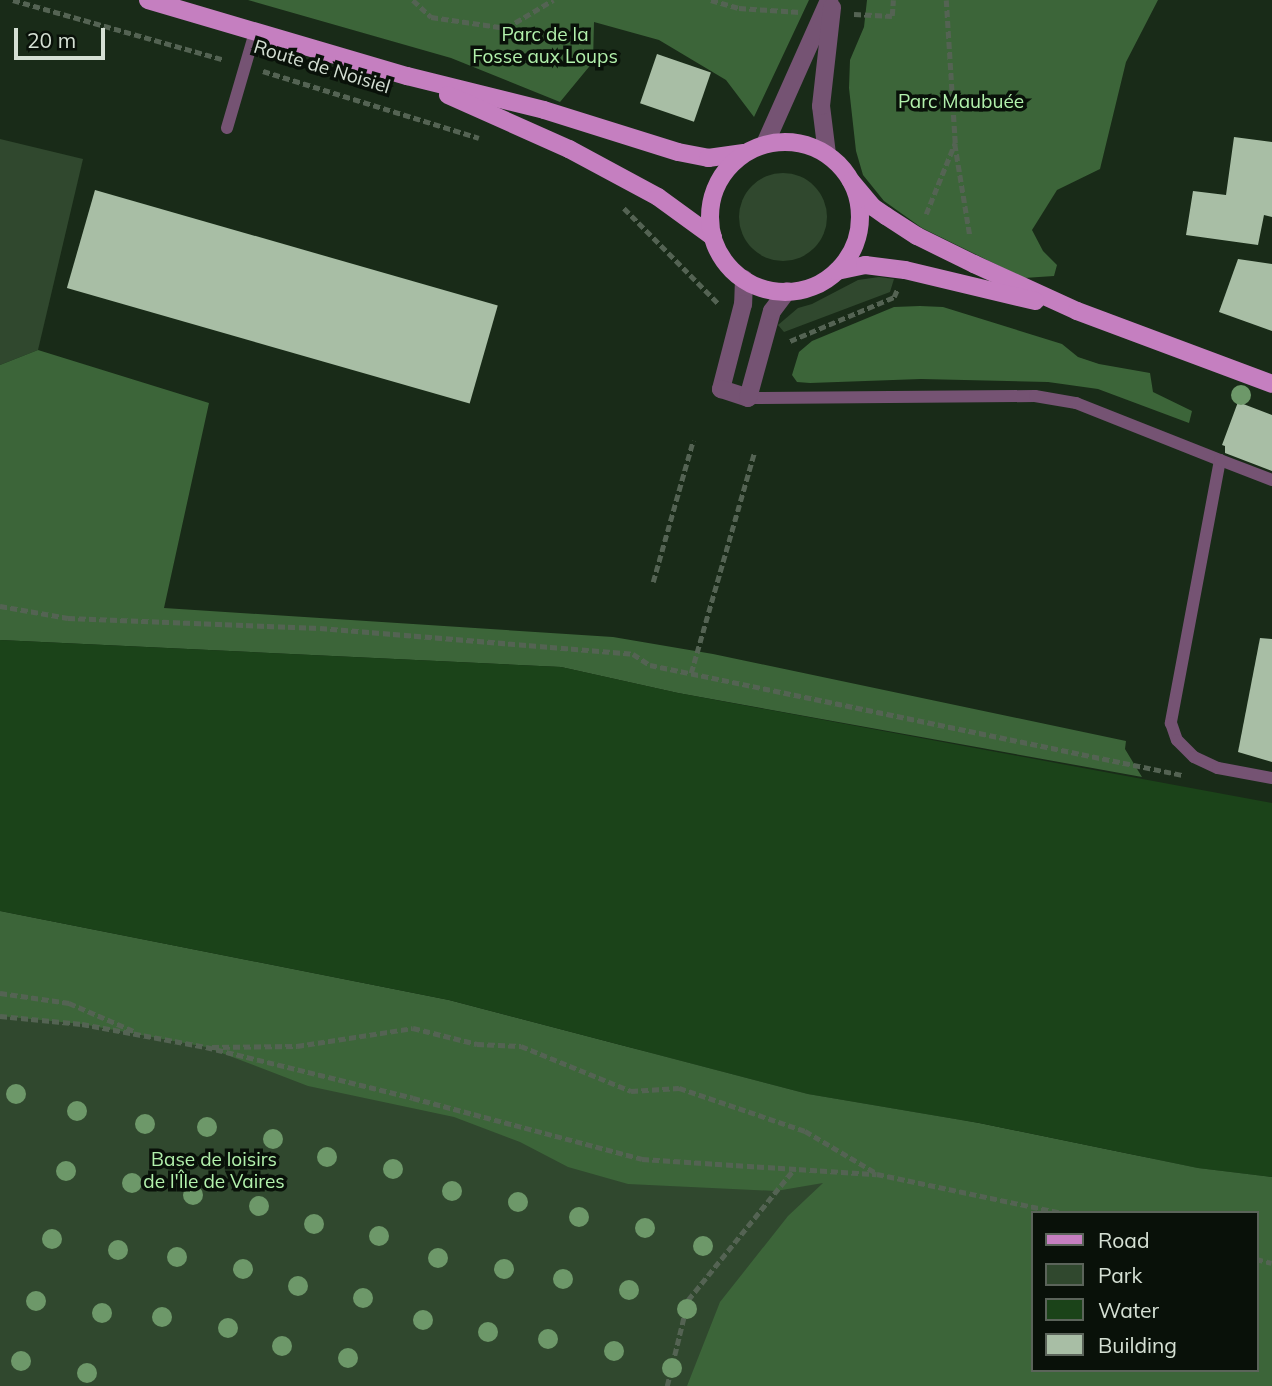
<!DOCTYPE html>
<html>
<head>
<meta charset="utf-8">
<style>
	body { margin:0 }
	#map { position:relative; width:1272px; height:1386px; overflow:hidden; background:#192b18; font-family:Mulish,sans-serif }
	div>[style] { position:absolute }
	.green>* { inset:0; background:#30482e }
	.round { border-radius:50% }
	.forest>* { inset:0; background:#3c6539 }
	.water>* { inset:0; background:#1b4319 }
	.building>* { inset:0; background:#a8bea5; transform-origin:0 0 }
	.path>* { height:4.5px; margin-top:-2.25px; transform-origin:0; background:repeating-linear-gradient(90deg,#546353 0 7px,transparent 0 10.5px) }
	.lane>* { height:12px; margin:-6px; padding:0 6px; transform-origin:6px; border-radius:6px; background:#755373 }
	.street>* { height:18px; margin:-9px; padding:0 9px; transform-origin:9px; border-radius:9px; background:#755373 }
	.primary>* { height:18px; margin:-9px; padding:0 9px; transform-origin:9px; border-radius:9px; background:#c57fc0 }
	.primary>.ring { margin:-9px; padding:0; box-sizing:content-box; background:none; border:18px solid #c57fc0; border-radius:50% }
	.trees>* { width:20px; height:20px; margin:-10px; border-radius:50%; background:#6d9869 }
	span { translate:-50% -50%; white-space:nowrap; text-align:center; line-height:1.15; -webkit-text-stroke:7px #091109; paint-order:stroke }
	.park-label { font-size:19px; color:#b2f1ac }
	.street-label { font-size:19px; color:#d5e0d4 }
	.legend { position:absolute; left:1031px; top:1211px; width:228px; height:161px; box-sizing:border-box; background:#091109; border:2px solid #5b645a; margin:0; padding:9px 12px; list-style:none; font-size:21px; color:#d5e0d4 }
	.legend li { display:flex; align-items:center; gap:14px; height:35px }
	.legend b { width:35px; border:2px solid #5b645a }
	.scale { position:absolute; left:14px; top:28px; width:91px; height:32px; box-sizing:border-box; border:4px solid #d5e0d4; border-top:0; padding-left:9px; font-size:21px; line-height:24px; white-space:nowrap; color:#d5e0d4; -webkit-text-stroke:5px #091109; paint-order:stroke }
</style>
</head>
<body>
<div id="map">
	<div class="green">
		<i style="clip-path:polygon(0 139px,83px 159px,38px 350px,0 365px)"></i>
		<i class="round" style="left:739px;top:173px;width:88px;height:88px"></i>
		<i style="clip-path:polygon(879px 277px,894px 279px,890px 292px,784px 332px,778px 325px,798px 308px,812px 304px,858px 280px)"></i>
		<i style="clip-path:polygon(evenodd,0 911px,1107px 1151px,1272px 1177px,1272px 1386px,0 1386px,0 911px,1032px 1213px,1256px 1213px,1256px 1370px,1032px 1370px,1032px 1213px)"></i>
	</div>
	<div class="forest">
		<i style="clip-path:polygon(248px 0,809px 0,754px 117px,726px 80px,659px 40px,594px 22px,593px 62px,560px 102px,451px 58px)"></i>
		<i style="clip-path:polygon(867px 0,1158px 0,1126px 62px,1100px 169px,1057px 190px,1032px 230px,1043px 251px,1057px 265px,1054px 276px,1024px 278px,922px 228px,884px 201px,863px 175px,856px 151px,849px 88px,850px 60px,864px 27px)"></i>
		<i style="clip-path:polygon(920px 306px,943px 307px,1062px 344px,1078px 357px,1099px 364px,1150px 373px,1153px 392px,1192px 411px,1189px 423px,1098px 389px,1048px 382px,921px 379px,810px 383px,797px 382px,792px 375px,799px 352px,812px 341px,894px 307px)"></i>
		<i style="clip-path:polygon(38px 350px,209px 403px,164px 608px,613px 637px,713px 654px,1126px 741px,1125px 749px,1142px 777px,678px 693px,561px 667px,0 640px,0 365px)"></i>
		<i style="clip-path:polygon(evenodd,0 911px,449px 1000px,808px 1094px,979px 1123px,1198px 1168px,1272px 1177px,1272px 1386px,687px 1386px,720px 1302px,788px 1216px,823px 1183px,776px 1191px,628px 1184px,568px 1167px,520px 1142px,454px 1117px,308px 1086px,206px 1047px,82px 1024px,0 1016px,0 911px,1032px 1213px,1256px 1213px,1256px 1370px,1032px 1370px,1032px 1213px)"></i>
	</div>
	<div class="water">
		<i style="clip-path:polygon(0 640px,561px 667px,678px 693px,1272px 803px,1272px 1177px,1198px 1168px,979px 1123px,808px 1094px,449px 1000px,0 911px)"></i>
	</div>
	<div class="building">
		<i style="left:657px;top:54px;width:57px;height:52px;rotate:19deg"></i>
		<i style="clip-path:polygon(1234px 137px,1272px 142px,1272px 217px,1264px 215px,1258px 245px,1186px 235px,1193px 191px,1226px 195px)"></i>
		<i style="left:95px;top:190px;width:419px;height:102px;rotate:16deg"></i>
		<i style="clip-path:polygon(1238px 259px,1272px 264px,1272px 331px,1219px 312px)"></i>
		<i style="clip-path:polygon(1238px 402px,1272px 415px,1272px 471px,1225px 453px,1225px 446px,1222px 445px)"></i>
		<i style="clip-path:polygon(1260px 638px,1272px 639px,1272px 762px,1238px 752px)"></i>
	</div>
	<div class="path">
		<i style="left:13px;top:0;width:220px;rotate:15.8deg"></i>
		<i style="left:413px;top:0;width:25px;rotate:43deg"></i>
		<i style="left:431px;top:17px;width:76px;rotate:8.3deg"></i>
		<i style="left:506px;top:28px;width:55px;rotate:-30.8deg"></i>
		<i style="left:711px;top:0;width:29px;rotate:16deg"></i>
		<i style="left:739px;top:8px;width:61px;rotate:3.8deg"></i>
		<i style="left:854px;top:14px;width:38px;rotate:3deg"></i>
		<i style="left:892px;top:16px;width:16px;rotate:-86deg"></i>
		<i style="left:263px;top:71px;width:226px;rotate:17.2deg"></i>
		<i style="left:955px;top:144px;width:93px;rotate:80.7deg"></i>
		<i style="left:624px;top:208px;width:135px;rotate:45.3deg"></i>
		<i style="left:926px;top:214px;width:77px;rotate:-67.8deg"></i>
		<i style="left:955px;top:143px;width:143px;rotate:-93.6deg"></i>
		<i style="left:790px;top:341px;width:113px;rotate:-22.9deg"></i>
		<i style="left:894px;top:297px;width:8px;rotate:-67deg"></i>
		<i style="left:653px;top:582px;width:147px;rotate:-74.2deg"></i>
		<i style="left:0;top:606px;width:69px;rotate:10deg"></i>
		<i style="left:68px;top:618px;width:252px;rotate:2.3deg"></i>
		<i style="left:320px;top:628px;width:314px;rotate:4.7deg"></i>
		<i style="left:633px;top:654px;width:20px;rotate:33deg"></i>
		<i style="left:650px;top:665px;width:543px;rotate:11.68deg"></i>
		<i style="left:691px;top:673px;width:228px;rotate:-74deg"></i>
		<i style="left:0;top:993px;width:70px;rotate:8.2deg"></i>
		<i style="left:69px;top:1003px;width:73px;rotate:23.4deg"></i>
		<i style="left:0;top:1016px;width:82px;rotate:5.6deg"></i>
		<i style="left:82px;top:1024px;width:126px;rotate:10.5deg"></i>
		<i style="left:206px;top:1047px;width:213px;rotate:13.8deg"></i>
		<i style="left:413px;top:1098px;width:237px;rotate:14.9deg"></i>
		<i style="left:642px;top:1159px;width:235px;rotate:3.7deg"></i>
		<i style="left:877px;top:1174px;width:189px;rotate:11.9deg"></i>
		<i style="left:212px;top:1047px;width:85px;rotate:-0.7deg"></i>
		<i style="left:297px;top:1046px;width:117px;rotate:-8.8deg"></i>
		<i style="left:413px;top:1028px;width:66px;rotate:14deg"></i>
		<i style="left:477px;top:1044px;width:44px;rotate:2.6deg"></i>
		<i style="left:521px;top:1046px;width:119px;rotate:22.2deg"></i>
		<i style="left:631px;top:1091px;width:48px;rotate:-3.6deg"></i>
		<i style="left:679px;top:1088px;width:133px;rotate:18.8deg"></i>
		<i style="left:805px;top:1131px;width:82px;rotate:30.6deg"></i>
		<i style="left:1256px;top:1259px;width:16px;rotate:14deg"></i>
		<i style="left:667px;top:1386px;width:89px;rotate:-76.3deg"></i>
		<i style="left:688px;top:1300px;width:169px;rotate:-51deg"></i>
	</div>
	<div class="lane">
		<i style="left:227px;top:128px;width:100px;rotate:-73.7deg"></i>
		<i style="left:748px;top:398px;width:287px;rotate:-0.4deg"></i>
		<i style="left:1035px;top:396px;width:42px;rotate:9.7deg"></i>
		<i style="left:1076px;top:403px;width:155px;rotate:21.6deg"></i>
		<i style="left:1220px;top:460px;width:268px;rotate:100.6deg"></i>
		<i style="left:1171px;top:723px;width:18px;rotate:71deg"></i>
		<i style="left:1177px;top:740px;width:24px;rotate:45deg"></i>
		<i style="left:1194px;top:757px;width:26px;rotate:25deg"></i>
		<i style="left:1218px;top:768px;width:55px;rotate:10.5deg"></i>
		<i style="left:1220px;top:460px;width:56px;rotate:21deg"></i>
	</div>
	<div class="street">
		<i style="left:765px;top:144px;width:158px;rotate:-66deg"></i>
		<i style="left:827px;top:154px;width:48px;rotate:-97.1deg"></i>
		<i style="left:821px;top:106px;width:99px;rotate:-83.6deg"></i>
		<i style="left:744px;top:279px;width:25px;rotate:92deg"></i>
		<i style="left:743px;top:304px;width:88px;rotate:104.5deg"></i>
		<i style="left:721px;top:389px;width:28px;rotate:18deg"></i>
		<i style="left:748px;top:398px;width:90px;rotate:-74.6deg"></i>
		<i style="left:772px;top:311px;width:25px;rotate:-53deg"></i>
	</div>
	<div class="primary">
		<i style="left:148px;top:0;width:270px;rotate:16.4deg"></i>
		<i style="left:407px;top:76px;width:141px;rotate:13.9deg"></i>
		<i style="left:544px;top:110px;width:140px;rotate:17.4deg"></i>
		<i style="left:678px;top:152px;width:31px;rotate:11deg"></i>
		<i style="left:708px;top:158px;width:36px;rotate:-8deg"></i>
		<i style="left:448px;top:95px;width:133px;rotate:24.1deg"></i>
		<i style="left:569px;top:149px;width:101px;rotate:28.3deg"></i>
		<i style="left:658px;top:197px;width:68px;rotate:36deg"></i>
		<i class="ring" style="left:710px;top:142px;width:132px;height:132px"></i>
		<i style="left:851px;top:181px;width:34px;rotate:50deg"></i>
		<i style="left:873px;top:207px;width:16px;rotate:35deg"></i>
		<i style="left:886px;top:216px;width:37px;rotate:33deg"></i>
		<i style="left:917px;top:236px;width:64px;rotate:26.2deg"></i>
		<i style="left:974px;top:264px;width:113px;rotate:24.5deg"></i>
		<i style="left:1077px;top:311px;width:208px;rotate:20.5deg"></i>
		<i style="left:837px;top:271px;width:29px;rotate:-12deg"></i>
		<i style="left:865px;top:265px;width:40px;rotate:7.1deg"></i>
		<i style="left:905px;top:270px;width:134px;rotate:13.4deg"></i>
	</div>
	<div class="trees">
		<i style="left:1241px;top:395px"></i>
		<i style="left:16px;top:1094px"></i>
		<i style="left:77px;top:1111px"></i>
		<i style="left:145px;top:1124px"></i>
		<i style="left:207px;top:1127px"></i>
		<i style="left:273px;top:1139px"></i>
		<i style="left:327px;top:1157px"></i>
		<i style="left:393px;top:1169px"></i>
		<i style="left:66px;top:1171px"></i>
		<i style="left:132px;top:1183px"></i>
		<i style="left:452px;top:1191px"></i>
		<i style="left:193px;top:1195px"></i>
		<i style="left:518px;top:1202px"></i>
		<i style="left:259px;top:1206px"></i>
		<i style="left:579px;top:1217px"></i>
		<i style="left:314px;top:1224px"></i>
		<i style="left:645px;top:1228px"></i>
		<i style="left:379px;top:1236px"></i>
		<i style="left:52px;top:1239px"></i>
		<i style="left:703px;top:1246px"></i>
		<i style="left:118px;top:1250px"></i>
		<i style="left:177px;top:1257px"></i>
		<i style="left:438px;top:1258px"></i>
		<i style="left:243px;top:1269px"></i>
		<i style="left:504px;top:1269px"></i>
		<i style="left:563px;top:1279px"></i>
		<i style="left:298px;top:1286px"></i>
		<i style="left:629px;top:1290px"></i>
		<i style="left:363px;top:1298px"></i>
		<i style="left:36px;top:1301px"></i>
		<i style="left:687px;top:1309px"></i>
		<i style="left:102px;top:1313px"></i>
		<i style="left:162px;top:1317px"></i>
		<i style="left:423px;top:1320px"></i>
		<i style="left:228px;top:1328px"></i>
		<i style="left:488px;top:1332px"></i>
		<i style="left:548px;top:1339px"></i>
		<i style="left:282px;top:1346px"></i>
		<i style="left:614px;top:1351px"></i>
		<i style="left:348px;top:1358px"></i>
		<i style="left:21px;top:1361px"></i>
		<i style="left:672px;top:1368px"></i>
		<i style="left:87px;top:1373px"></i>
	</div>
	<div class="park-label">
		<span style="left:545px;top:46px">Parc de la<br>Fosse aux Loups</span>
		<span style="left:961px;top:102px">Parc Maubuée</span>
		<span style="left:214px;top:1171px">Base de loisirs<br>de l'Île de Vaires</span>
	</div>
	<div class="street-label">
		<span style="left:322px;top:67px;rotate:17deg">Route de Noisiel</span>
	</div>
	<ul class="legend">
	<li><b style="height:9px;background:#c57fc0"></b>Road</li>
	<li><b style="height:19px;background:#30482e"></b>Park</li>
	<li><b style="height:19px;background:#1b4319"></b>Water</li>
	<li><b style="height:19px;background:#a8bea5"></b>Building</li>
	</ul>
	<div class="scale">20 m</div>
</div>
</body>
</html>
